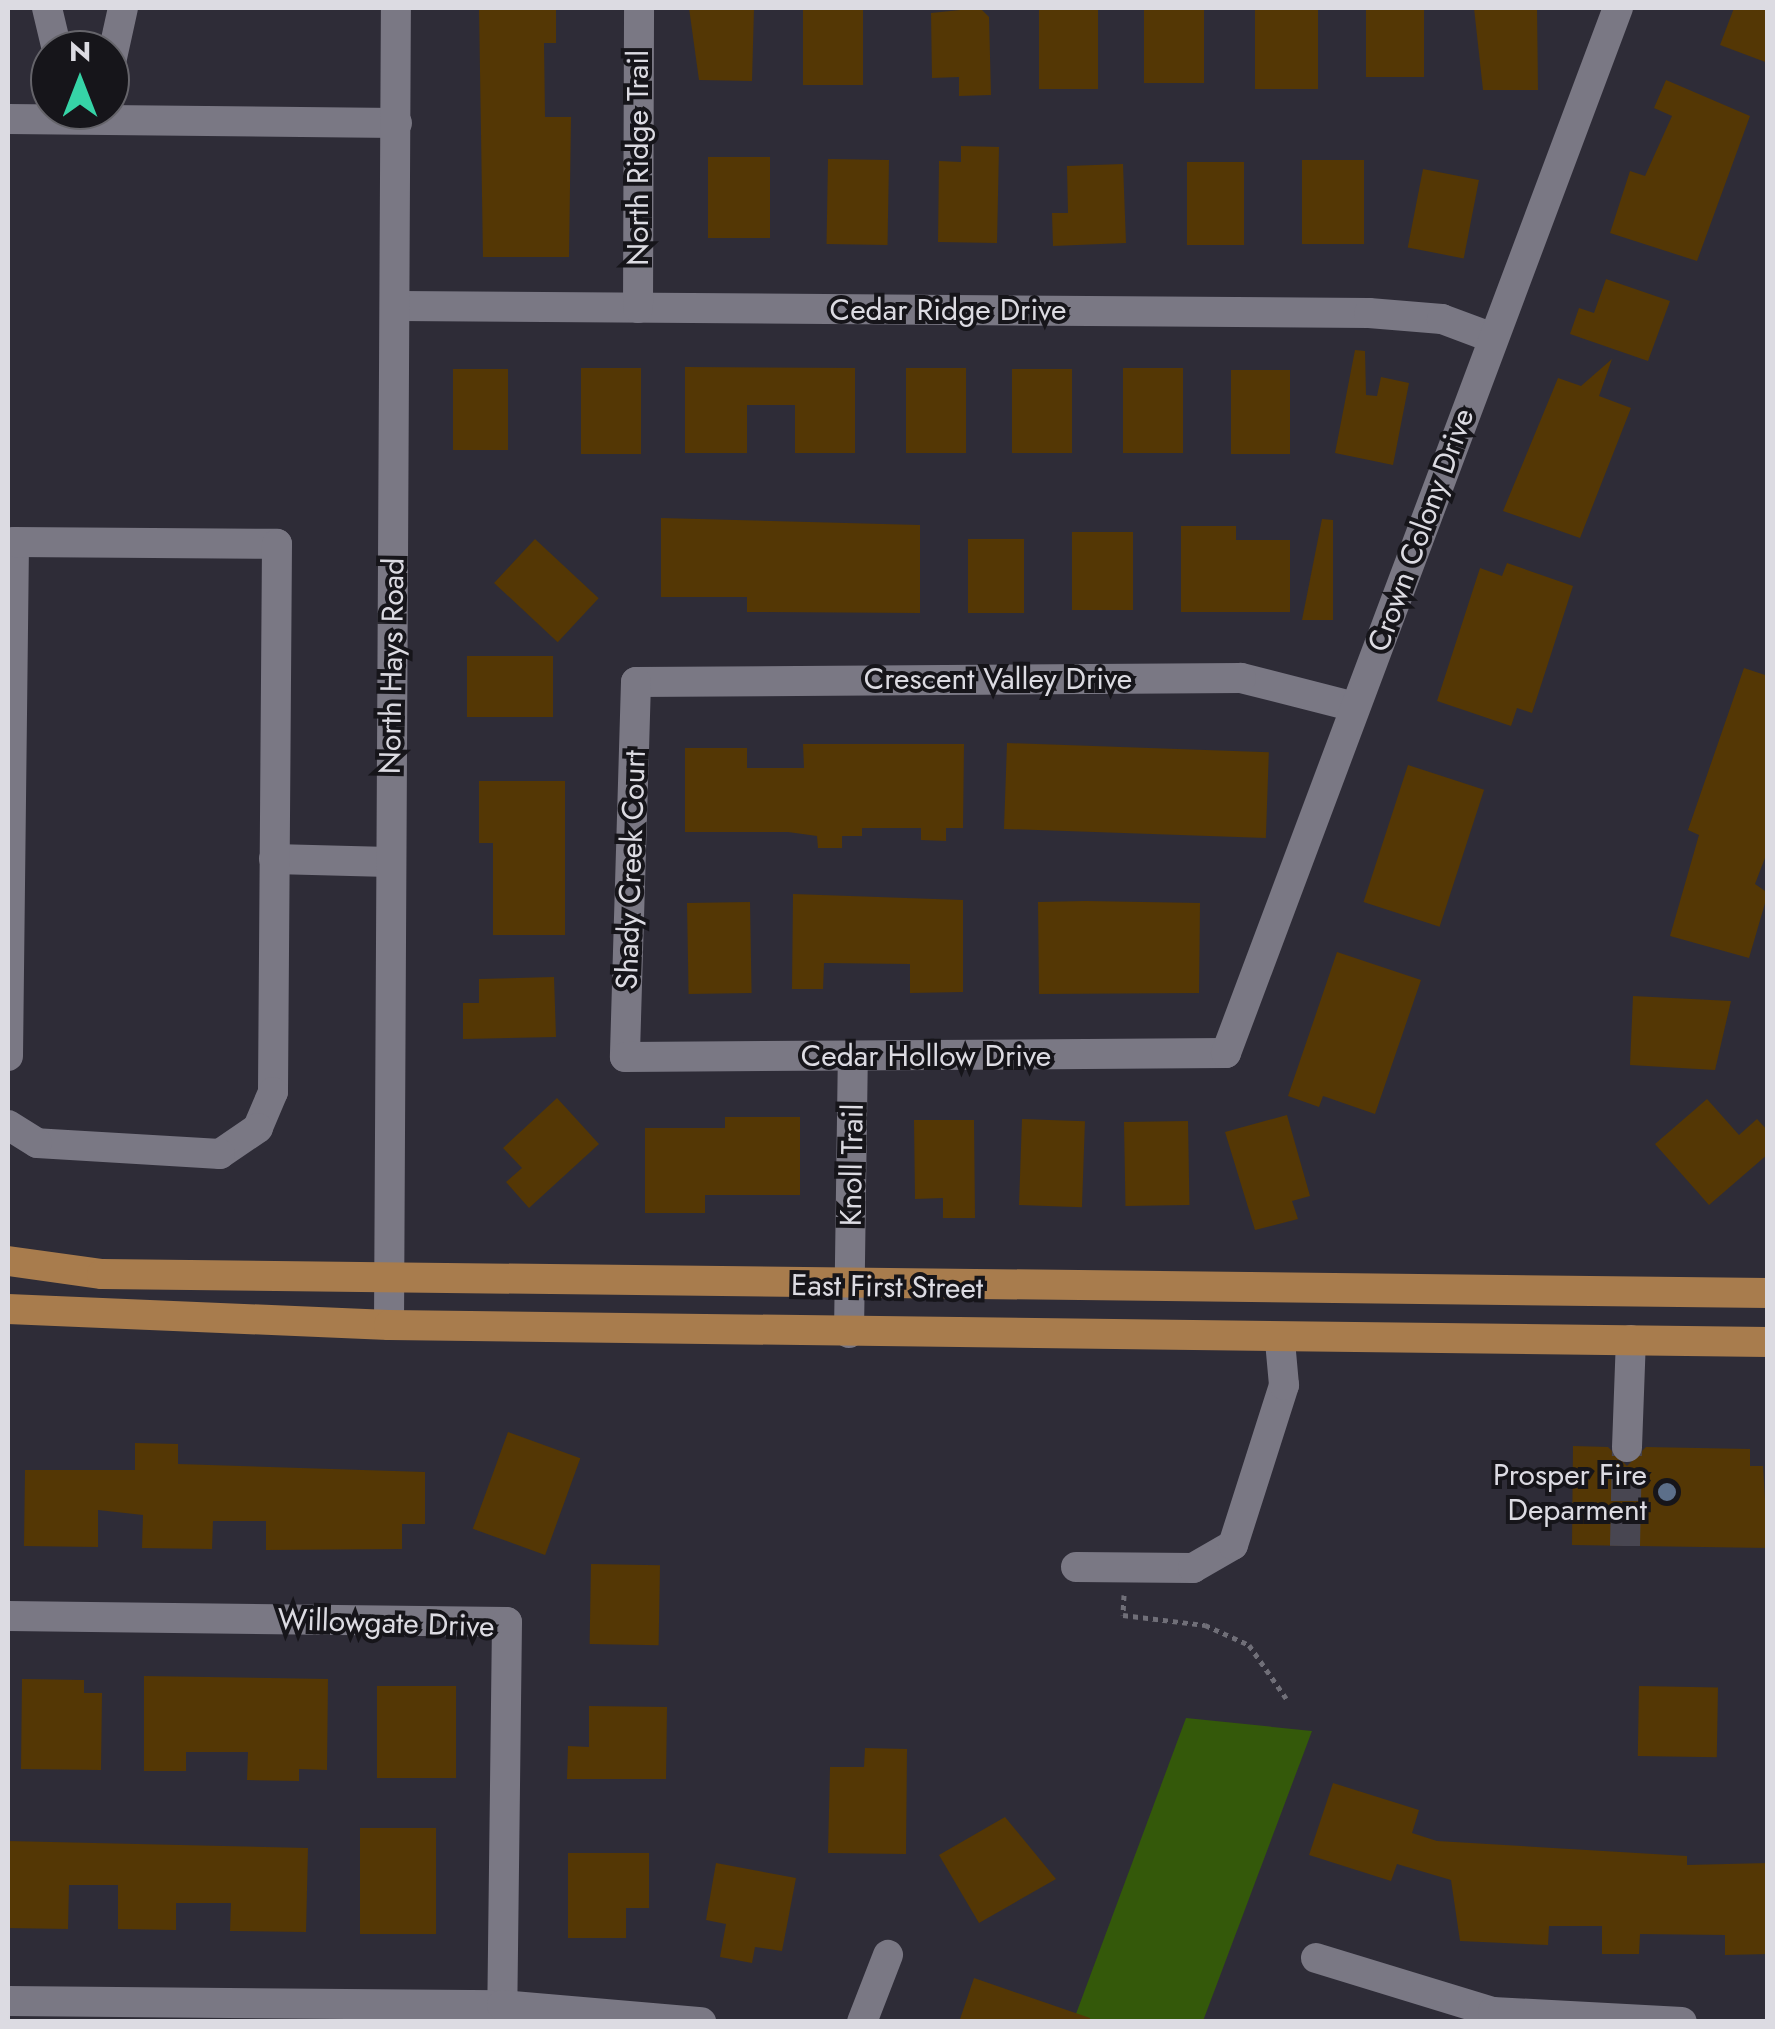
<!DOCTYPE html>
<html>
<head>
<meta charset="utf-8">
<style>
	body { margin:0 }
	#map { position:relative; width:1775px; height:2029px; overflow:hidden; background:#2e2c37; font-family:Jost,sans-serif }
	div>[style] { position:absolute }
	.green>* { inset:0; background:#34590a }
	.building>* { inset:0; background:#543705; transform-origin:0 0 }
	.minor-tunnel>* { height:30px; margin-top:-15px; transform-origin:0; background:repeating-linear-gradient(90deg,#484651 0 30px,transparent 0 45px) }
	.path>* { height:5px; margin-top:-2.5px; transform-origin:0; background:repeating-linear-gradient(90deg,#706f78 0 5px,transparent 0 10px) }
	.minor>* { height:30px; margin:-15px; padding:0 15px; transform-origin:15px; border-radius:15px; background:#7a7884 }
	.major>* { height:30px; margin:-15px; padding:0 15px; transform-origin:15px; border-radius:15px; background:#a87c4d }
	.dots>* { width:28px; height:28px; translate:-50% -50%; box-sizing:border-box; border:5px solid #16151a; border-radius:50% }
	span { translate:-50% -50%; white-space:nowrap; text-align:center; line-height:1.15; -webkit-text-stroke:8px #16151a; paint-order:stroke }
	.street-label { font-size:30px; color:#dcdbe2 }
	.poi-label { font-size:30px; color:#dcdbe2 }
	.right { translate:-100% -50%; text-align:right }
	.frame { position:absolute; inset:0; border:10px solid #dcdbe2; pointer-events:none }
	.north { position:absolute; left:30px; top:30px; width:100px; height:100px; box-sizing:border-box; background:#16151a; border:2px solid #65646a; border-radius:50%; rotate:0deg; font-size:28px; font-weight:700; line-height:40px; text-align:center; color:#dcdbe2 }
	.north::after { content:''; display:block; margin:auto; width:35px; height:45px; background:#36d4a7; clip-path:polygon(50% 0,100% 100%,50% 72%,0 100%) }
</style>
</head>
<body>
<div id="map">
	<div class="green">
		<i style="clip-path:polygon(1186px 1718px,1312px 1731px,1203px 2021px,1073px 2022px)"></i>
	</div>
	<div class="building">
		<i style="clip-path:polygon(479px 8px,556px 8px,556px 43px,544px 43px,545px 117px,571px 117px,569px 257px,483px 257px)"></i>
		<i style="clip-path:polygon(689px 8px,754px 8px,752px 81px,699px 80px)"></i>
		<i style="left:803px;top:8px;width:60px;height:77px"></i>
		<i style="clip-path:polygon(980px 8px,989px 17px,991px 95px,959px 96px,959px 77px,932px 78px,931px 13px)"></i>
		<i style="left:1039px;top:8px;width:59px;height:81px"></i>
		<i style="left:1144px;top:8px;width:60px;height:75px"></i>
		<i style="left:1255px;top:8px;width:63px;height:81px"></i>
		<i style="left:1366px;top:8px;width:58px;height:69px"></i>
		<i style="clip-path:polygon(1474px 8px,1537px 8px,1538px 90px,1483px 90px)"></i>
		<i style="clip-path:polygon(1734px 8px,1768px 8px,1768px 63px,1720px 45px)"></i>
		<i style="clip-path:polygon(1666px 80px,1750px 116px,1697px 261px,1610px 233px,1630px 171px,1645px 176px,1672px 116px,1654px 108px)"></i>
		<i style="clip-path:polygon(961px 146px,999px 147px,997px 243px,938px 242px,939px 161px,961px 162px)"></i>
		<i style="left:708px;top:157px;width:62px;height:81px"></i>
		<i style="left:828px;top:159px;width:61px;height:85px;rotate:1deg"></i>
		<i style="left:1302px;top:160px;width:62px;height:84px"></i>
		<i style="left:1187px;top:162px;width:57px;height:83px"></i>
		<i style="clip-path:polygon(1123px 164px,1126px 243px,1053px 246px,1052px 213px,1068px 213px,1067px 166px)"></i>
		<i style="left:1423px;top:169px;width:57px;height:80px;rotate:11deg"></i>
		<i style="clip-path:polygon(1606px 279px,1670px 301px,1648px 361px,1570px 334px,1579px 308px,1594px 313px)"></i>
		<i style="clip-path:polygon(1355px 350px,1365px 351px,1366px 395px,1377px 396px,1381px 377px,1409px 383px,1393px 465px,1335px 453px)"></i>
		<i style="clip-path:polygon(1612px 359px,1599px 396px,1631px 408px,1580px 538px,1503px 511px,1558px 378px,1581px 386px)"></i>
		<i style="clip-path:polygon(685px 367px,855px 368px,855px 453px,795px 453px,795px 405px,747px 405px,747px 453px,685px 453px)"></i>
		<i style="left:581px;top:368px;width:60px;height:86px"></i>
		<i style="left:906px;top:368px;width:60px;height:85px"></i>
		<i style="left:1123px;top:368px;width:60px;height:85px"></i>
		<i style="left:453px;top:369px;width:55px;height:81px"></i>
		<i style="left:1012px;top:369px;width:60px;height:84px"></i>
		<i style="left:1231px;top:370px;width:59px;height:84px"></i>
		<i style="clip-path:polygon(661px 518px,920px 525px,920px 613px,747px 612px,747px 597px,661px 597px)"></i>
		<i style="clip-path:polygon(1322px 519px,1333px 520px,1333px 620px,1302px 620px)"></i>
		<i style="clip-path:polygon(1181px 526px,1236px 526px,1236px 540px,1290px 540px,1290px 612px,1181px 612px)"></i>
		<i style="left:1072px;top:532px;width:61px;height:78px"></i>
		<i style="left:535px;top:539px;width:87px;height:60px;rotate:43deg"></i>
		<i style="left:968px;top:539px;width:56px;height:74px"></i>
		<i style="clip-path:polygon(1507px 563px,1573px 586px,1532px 713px,1517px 708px,1511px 726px,1437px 701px,1480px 568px,1502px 576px)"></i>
		<i style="left:467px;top:656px;width:86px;height:61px"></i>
		<i style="clip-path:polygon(1744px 668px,1768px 676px,1768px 850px,1755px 884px,1768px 893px,1749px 958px,1670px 936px,1699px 835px,1688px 830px)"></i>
		<i style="left:1007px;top:743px;width:262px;height:86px;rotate:2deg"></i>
		<i style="clip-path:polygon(803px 744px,964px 744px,963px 828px,946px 828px,946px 841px,921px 840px,921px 828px,862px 828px,862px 836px,842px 836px,842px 848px,818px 848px,817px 836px,788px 832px,685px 832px,685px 748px,747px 748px,747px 768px,804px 768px)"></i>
		<i style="left:1408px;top:765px;width:80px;height:144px;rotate:18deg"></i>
		<i style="clip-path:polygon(479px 781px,565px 781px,565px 935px,493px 935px,493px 843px,479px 843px)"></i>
		<i style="clip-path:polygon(793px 894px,963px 900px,963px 992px,910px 993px,910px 964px,824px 963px,823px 989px,792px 989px)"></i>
		<i style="clip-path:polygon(1086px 901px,1200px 903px,1199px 993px,1039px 994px,1038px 902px)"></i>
		<i style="left:750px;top:902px;width:91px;height:63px;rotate:89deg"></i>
		<i style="clip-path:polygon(1337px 952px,1421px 980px,1375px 1114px,1323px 1096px,1319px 1107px,1288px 1096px)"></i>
		<i style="clip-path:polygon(554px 977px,556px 1037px,463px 1039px,463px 1003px,479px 1003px,479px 979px)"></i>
		<i style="clip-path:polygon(1633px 996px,1731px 1001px,1715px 1070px,1630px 1065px)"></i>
		<i style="clip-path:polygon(557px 1098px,599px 1144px,529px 1208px,506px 1182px,522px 1168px,503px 1148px)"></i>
		<i style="clip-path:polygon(1707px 1099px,1739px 1135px,1757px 1119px,1768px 1131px,1768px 1154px,1709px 1205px,1655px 1144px)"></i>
		<i style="clip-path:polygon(1287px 1115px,1310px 1196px,1292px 1201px,1298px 1219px,1255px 1230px,1225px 1132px)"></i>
		<i style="clip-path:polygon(725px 1117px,800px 1117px,800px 1195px,705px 1195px,705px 1213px,645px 1213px,645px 1128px,725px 1128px)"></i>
		<i style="left:1022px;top:1119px;width:63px;height:86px;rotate:2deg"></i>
		<i style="clip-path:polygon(914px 1120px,974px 1120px,975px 1218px,943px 1218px,943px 1198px,915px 1199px)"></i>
		<i style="left:1188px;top:1121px;width:84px;height:64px;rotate:89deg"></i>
		<i style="left:508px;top:1432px;width:77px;height:103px;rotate:20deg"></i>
		<i style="clip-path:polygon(135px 1443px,178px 1444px,178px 1464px,425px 1472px,425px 1524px,402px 1524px,402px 1549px,266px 1550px,266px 1521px,213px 1521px,212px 1549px,142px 1548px,143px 1515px,98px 1510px,98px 1547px,24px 1546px,25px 1470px,135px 1470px)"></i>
		<i style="clip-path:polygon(1573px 1446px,1608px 1447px,1627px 1466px,1646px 1447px,1750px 1449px,1750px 1466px,1763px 1466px,1768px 1548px,1572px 1545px)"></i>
		<i style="left:591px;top:1564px;width:69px;height:80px;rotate:1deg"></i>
		<i style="clip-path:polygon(144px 1676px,328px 1679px,327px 1770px,299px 1769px,299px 1781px,247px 1780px,248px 1752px,186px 1752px,186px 1771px,144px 1771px)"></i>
		<i style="clip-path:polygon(22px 1679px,84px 1680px,84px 1693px,102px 1693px,101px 1770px,21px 1769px)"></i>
		<i style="left:377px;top:1686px;width:79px;height:92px"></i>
		<i style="left:1639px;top:1686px;width:79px;height:70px;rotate:1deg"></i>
		<i style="clip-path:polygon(589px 1706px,667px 1707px,666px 1779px,567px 1779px,568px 1746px,589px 1747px)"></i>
		<i style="clip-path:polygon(865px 1748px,907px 1749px,906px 1854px,828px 1853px,830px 1767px,864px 1767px)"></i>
		<i style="clip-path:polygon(1333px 1783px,1419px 1810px,1412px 1833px,1437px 1841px,1687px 1856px,1687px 1865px,1768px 1863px,1768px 1954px,1725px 1955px,1725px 1935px,1640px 1934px,1639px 1954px,1602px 1954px,1602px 1926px,1549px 1926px,1548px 1945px,1460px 1941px,1451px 1880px,1397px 1864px,1391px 1881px,1309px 1855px)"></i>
		<i style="clip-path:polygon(1005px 1817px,1056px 1879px,979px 1923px,939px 1855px)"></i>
		<i style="left:360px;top:1828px;width:76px;height:106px"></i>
		<i style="clip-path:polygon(8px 1841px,308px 1848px,306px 1932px,230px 1931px,231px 1903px,176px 1903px,176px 1930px,118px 1929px,118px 1885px,69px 1885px,68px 1929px,8px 1928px)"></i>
		<i style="clip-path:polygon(568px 1853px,649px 1853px,649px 1908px,626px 1908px,626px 1938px,568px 1938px)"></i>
		<i style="clip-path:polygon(716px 1863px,796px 1878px,782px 1951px,755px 1947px,752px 1963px,720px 1957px,726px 1924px,706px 1920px)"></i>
		<i style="clip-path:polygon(974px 1978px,1090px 2018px,1090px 2022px,959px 2022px)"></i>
	</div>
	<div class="minor-tunnel">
		<i style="left:1625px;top:1546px;width:99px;rotate:-88.8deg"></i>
	</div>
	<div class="path">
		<i style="left:1124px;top:1595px;width:20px;rotate:93deg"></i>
		<i style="left:1123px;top:1615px;width:83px;rotate:7deg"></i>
		<i style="left:1205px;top:1625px;width:48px;rotate:24.4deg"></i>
		<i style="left:1249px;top:1645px;width:65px;rotate:55.1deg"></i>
	</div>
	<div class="minor">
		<i style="left:47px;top:8px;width:43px;rotate:76.6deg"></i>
		<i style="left:110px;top:67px;width:60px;rotate:-77.6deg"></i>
		<i style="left:8px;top:119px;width:389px;rotate:0.6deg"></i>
		<i style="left:399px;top:306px;width:970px;rotate:0.41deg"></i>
		<i style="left:1369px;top:313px;width:73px;rotate:4.7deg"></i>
		<i style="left:1442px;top:319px;width:54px;rotate:20.4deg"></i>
		<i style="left:638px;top:308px;width:300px;rotate:-89.8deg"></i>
		<i style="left:1355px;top:707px;width:118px;rotate:-165.7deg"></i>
		<i style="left:1241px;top:678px;width:605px;rotate:179.62deg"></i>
		<i style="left:636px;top:682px;width:375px;rotate:91.7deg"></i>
		<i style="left:625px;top:1057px;width:601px;rotate:-0.38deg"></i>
		<i style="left:1226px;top:1053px;width:1116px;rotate:-69.44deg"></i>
		<i style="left:274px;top:859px;width:115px;rotate:1.5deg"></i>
		<i style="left:8px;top:1056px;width:514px;rotate:-89.33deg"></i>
		<i style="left:14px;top:542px;width:263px;rotate:0.4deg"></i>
		<i style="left:277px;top:544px;width:548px;rotate:90.42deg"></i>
		<i style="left:273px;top:1092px;width:39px;rotate:113deg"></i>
		<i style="left:258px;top:1128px;width:46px;rotate:145.6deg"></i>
		<i style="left:220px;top:1154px;width:183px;rotate:-176.6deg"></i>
		<i style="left:37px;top:1143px;width:34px;rotate:-148deg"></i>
		<i style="left:389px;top:1325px;width:1317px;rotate:-89.7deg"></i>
		<i style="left:849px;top:1333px;width:277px;rotate:-89.2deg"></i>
		<i style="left:1627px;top:1447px;width:107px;rotate:-87.9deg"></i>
		<i style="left:1076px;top:1567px;width:117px;rotate:0.5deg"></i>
		<i style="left:1193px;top:1568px;width:46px;rotate:-29.9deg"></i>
		<i style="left:1233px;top:1545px;width:168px;rotate:-72.3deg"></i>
		<i style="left:1284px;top:1385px;width:44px;rotate:-95.2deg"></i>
		<i style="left:8px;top:1616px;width:499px;rotate:0.7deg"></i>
		<i style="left:507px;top:1622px;width:383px;rotate:90.7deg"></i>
		<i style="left:1316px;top:1958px;width:185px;rotate:17deg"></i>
		<i style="left:1493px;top:2012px;width:189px;rotate:3deg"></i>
		<i style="left:8px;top:2001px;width:494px;rotate:0.5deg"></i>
		<i style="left:502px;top:2005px;width:200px;rotate:4.9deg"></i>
		<i style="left:862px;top:2022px;width:72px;rotate:-68.8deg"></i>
	</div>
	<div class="major">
		<i style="left:8px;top:1261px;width:95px;rotate:7.9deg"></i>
		<i style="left:102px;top:1274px;width:1666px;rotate:0.65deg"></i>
		<i style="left:8px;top:1309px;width:381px;rotate:2.4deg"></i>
		<i style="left:389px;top:1325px;width:1379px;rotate:0.71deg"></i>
	</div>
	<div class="dots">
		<i style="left:1667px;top:1492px;background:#5c6f8a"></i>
	</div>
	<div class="street-label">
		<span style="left:638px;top:158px;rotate:-90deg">North Ridge Trail</span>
		<span style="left:948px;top:310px">Cedar Ridge Drive</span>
		<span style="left:1421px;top:530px;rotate:-70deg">Crown Colony Drive</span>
		<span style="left:392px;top:666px;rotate:-89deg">North Hays Road</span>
		<span style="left:998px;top:679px">Crescent Valley Drive</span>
		<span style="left:631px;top:870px;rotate:-88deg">Shady Creek Court</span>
		<span style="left:926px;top:1056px">Cedar Hollow Drive</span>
		<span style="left:852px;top:1165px;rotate:-89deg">Knoll Trail</span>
		<span style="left:887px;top:1287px;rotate:1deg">East First Street</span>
		<span style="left:386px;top:1623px;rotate:2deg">Willowgate Drive</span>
	</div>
	<div class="poi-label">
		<span class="right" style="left:1647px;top:1492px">Prosper Fire<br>Deparment</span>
	</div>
	<div class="frame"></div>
	<div class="north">N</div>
</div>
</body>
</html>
